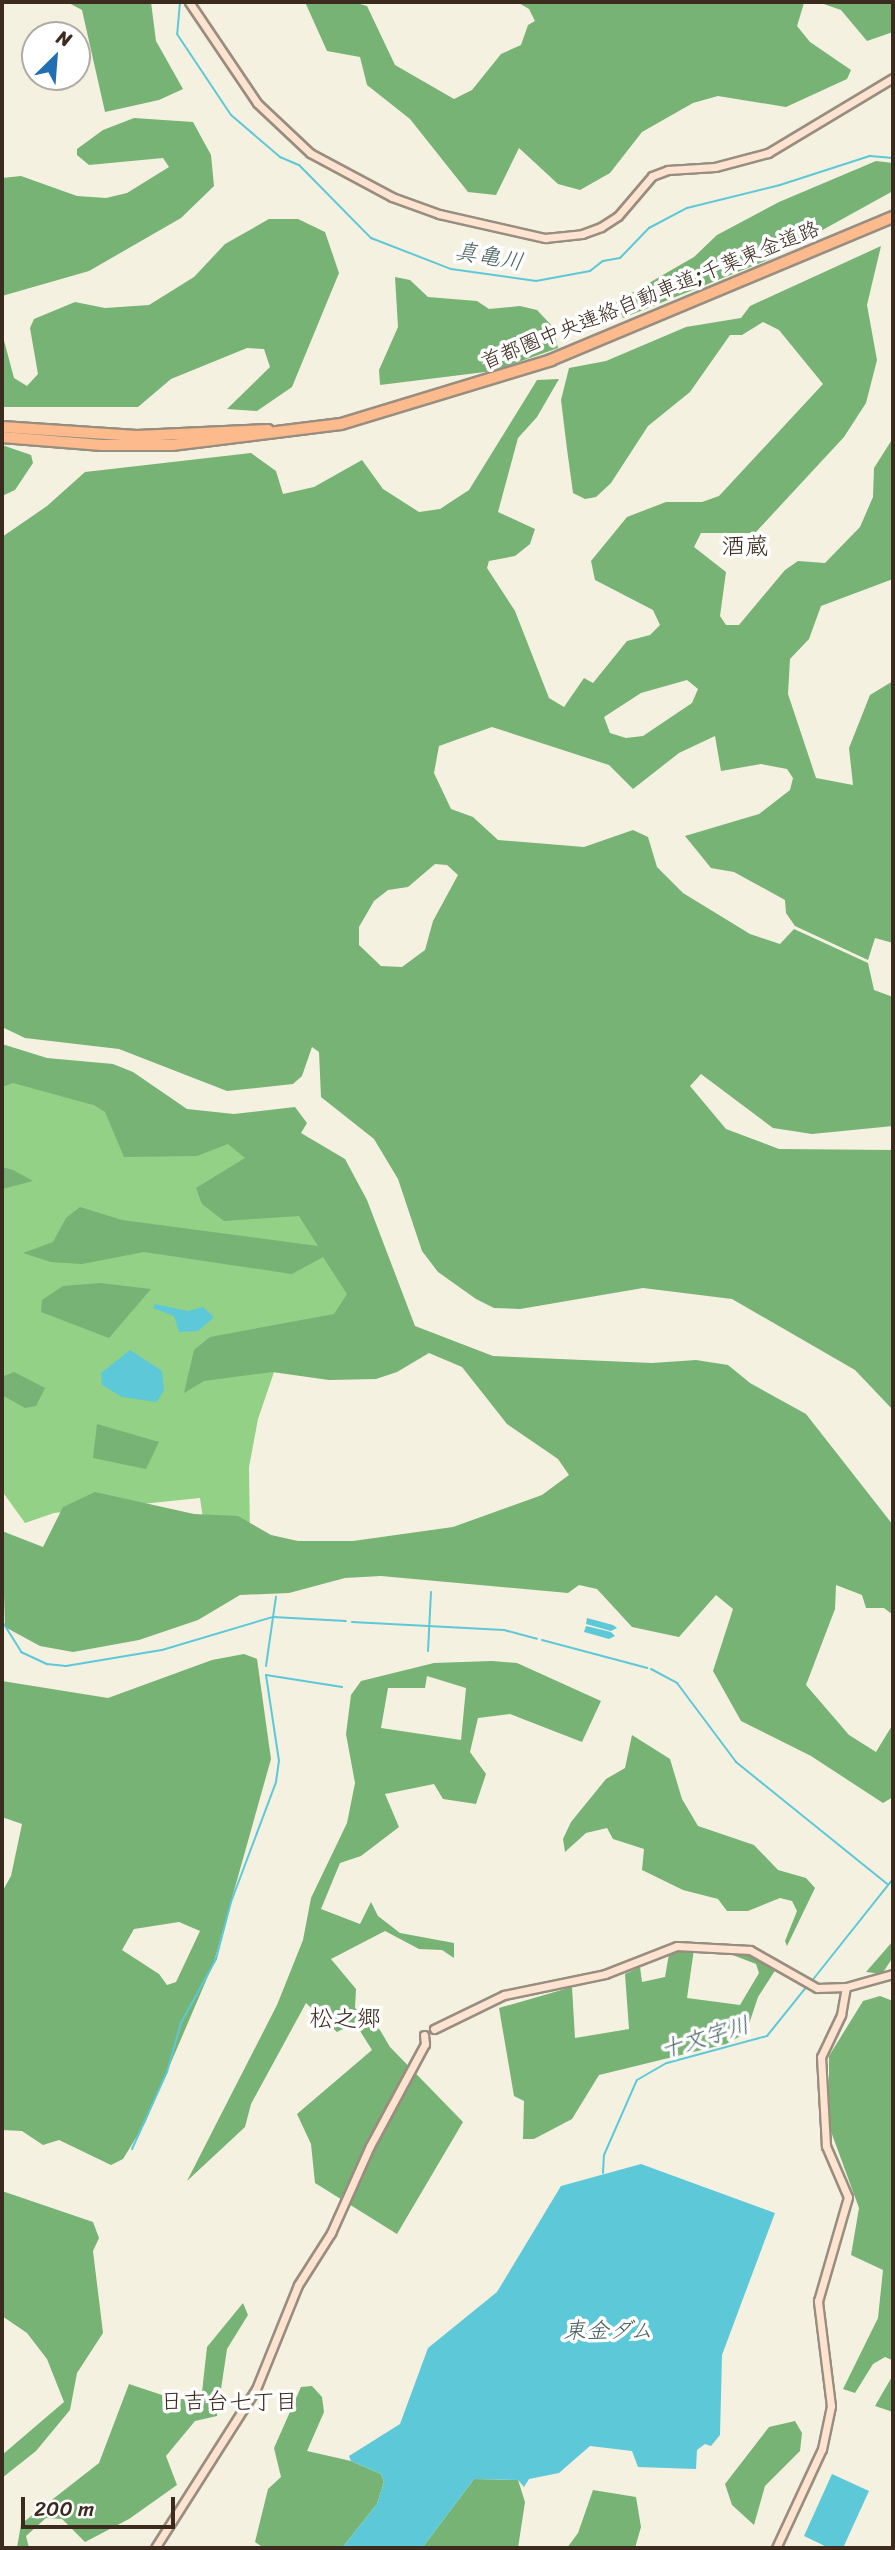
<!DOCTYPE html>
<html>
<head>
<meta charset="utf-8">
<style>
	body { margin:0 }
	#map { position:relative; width:895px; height:2550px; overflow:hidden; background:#f5f1e1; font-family:Sriracha,"Klee One",sans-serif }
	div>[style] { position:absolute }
	.green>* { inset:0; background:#93d187 }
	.forest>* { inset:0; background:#76b374 }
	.water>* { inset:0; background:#5dc8d7 }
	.stream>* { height:2px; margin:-1px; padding:0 1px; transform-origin:1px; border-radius:1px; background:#5dc8d7 }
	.roads { filter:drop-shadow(2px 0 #988e80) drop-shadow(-2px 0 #988e80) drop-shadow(0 2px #988e80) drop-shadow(0 -2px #988e80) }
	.secondary>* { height:7px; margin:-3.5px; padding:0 3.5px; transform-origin:3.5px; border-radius:3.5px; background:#fee3d1 }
	.highway>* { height:10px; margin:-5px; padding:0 5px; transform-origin:5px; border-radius:5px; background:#fcba8d }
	span { translate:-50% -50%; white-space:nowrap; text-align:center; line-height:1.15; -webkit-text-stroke:7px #fff; paint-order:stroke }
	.street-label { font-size:21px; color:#3b2a1e }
	.water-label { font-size:23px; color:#47615f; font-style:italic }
	.neighbourhood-label { font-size:23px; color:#3b2a1e }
	.quarter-label { font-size:24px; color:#3b2a1e }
	.frame { position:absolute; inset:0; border:4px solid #3b2a1e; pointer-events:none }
	.north { position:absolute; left:21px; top:21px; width:70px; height:70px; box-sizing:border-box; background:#fff; border:2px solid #b1aaa5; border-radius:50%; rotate:25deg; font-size:19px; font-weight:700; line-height:28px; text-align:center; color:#3b2a1e }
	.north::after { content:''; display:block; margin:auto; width:24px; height:32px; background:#1f6fb2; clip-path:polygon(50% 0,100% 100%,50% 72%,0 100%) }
	.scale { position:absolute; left:21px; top:2497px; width:154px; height:32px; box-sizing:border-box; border:4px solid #3b2a1e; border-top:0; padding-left:9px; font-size:21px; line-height:24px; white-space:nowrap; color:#3b2a1e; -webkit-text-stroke:5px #fff; paint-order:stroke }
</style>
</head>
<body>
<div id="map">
	<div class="green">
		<i style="clip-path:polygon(2px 1076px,69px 1092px,113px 1116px,239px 1142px,249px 1169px,298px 1205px,371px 1322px,286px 1337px,258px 1419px,249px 1467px,250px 1536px,206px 1540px,200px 1498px,54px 1513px,25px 1523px,2px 1491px)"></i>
	</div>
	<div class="forest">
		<i style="clip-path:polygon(67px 2px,151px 2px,156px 41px,183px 89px,159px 100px,105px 112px,82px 10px)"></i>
		<i style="clip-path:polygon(305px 2px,353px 2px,367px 6px,395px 65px,454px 99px,472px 90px,501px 54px,521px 45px,528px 25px,535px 21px,529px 9px,517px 2px,815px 2px,804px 3px,797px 26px,810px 42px,851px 70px,847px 79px,786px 107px,718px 96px,693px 103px,642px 132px,610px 173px,580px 190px,558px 184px,519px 148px,496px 195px,468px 192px,410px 119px,367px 85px,360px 57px,327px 51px)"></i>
		<i style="clip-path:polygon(818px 2px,893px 2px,893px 32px,867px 41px,841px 10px)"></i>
		<i style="clip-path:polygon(134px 118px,193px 122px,211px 155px,214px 186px,181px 218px,89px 271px,2px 296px,2px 178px,21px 176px,77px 196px,106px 198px,127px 193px,169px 167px,163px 158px,89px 165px,77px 155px,77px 149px,103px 130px)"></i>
		<i style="clip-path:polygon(876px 161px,893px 163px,893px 191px,770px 259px,623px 318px,616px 302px,694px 257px,717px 235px,779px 202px)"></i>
		<i style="clip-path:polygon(269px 219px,298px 219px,325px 232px,339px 273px,292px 387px,257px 411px,227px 409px,270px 367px,264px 349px,247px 348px,171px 379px,138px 407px,2px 407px,2px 333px,14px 378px,27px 386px,38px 374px,30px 328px,34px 319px,75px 302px,105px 308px,149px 305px,194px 277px,225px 244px)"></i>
		<i style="clip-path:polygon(evenodd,881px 246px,867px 305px,877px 360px,866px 403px,844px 437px,755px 533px,701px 533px,694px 547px,726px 572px,720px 616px,726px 625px,739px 625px,785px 570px,798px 561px,825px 563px,860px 527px,873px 497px,874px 468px,893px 438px,893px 579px,821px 606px,809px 639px,790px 659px,788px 694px,816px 778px,853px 785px,849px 748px,870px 695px,893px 681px,893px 943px,875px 938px,868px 960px,795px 926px,786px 913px,785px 900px,734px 872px,711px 868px,685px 836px,759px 814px,790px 790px,793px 778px,787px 769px,761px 764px,721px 771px,715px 736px,679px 753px,633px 789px,609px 765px,492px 727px,439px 746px,434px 773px,451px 809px,473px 817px,498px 840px,584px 847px,633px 830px,648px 837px,657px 867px,683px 893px,750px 934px,780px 944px,794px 929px,868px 963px,874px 990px,893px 997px,893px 1126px,812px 1134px,773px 1128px,701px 1074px,690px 1086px,726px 1129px,779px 1149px,893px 1150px,893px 1410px,855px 1370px,732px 1299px,643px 1288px,520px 1309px,494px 1308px,476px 1299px,438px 1272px,422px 1251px,398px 1179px,374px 1139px,321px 1097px,319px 1052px,312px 1047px,302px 1076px,293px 1084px,227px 1091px,119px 1049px,25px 1038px,2px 1027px,2px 537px,47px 506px,85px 472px,251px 453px,276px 471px,283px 494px,314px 487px,362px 460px,383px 489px,419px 512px,440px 509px,469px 490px,537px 380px,559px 379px,537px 417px,518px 438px,498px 512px,535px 529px,530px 544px,515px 556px,489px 561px,487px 568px,515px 611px,549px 698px,564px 707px,584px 678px,593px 683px,627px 641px,650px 635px,660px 625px,653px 610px,595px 580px,591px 561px,627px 517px,666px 502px,702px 502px,719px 496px,823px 384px,779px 330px,763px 322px,742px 335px,730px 335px,690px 392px,648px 426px,611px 483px,596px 497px,585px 499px,573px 493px,567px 449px,561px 400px,569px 368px,606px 361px,686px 327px,741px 318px,750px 306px,881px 246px,687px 680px,698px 689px,692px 703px,643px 736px,626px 738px,610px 733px,604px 717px,641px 693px,687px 680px,881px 246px,435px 864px,447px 865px,458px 875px,433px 921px,425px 950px,402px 967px,381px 966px,359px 945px,359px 927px,374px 901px,388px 890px,408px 887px,435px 864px)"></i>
		<i style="clip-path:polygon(395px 277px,410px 280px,428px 297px,477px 301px,489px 309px,520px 306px,537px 310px,553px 327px,558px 348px,493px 371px,380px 385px,379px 370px,398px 327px)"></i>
		<i style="clip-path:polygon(2px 445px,31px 455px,33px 463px,15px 490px,2px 496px)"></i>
		<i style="clip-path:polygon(2px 1044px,47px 1058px,113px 1064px,133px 1072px,187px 1109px,234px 1114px,295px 1107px,307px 1123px,301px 1133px,345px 1159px,367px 1200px,415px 1326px,493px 1356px,652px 1363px,696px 1360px,728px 1365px,750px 1383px,806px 1414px,893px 1525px,893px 1615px,884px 1608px,866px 1608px,862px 1595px,836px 1585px,835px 1609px,806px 1685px,849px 1735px,876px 1752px,893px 1724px,893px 1797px,883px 1803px,811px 1756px,741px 1721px,713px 1671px,733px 1609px,716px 1595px,679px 1637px,632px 1627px,597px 1589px,579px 1585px,568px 1593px,381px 1576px,345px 1578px,289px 1593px,240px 1595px,198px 1620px,139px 1640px,73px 1652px,40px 1646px,5px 1627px,2px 1531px,43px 1547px,63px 1507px,95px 1492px,194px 1514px,238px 1516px,271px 1535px,298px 1541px,353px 1541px,453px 1527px,542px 1495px,569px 1475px,558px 1459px,507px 1424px,462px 1367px,429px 1353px,397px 1372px,376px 1379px,329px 1380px,272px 1372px,204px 1381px,184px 1393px,194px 1350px,210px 1337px,334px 1314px,347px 1294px,323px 1257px,292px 1274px,144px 1252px,82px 1264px,51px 1262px,23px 1253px,53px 1242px,66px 1218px,80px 1207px,122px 1220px,318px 1246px,299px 1216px,224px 1221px,202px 1204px,196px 1188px,245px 1158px,228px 1144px,197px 1156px,124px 1157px,105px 1112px,93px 1105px,13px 1083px,2px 1087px)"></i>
		<i style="clip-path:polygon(2px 1167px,13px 1170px,33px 1181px,2px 1189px)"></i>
		<i style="clip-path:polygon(100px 1283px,151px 1289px,109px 1338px,41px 1312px,42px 1300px,63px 1286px)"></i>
		<i style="clip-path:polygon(14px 1372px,45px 1388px,36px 1406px,25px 1408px,2px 1395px,2px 1377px)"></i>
		<i style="clip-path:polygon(97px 1424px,159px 1442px,146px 1469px,93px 1458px)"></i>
		<i style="clip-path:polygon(evenodd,244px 1654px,257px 1659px,271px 1759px,214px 1962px,145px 2123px,123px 2159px,111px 2165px,59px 2140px,43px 2145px,22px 2131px,2px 2130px,2px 1892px,11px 1876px,22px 1824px,2px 1817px,2px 1681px,108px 1698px,212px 1660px,244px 1654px,179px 1922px,200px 1931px,176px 1982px,167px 1985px,159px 1974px,122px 1950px,134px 1929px,179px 1922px)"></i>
		<i style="clip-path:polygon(evenodd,492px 1661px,517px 1663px,601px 1701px,582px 1742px,510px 1714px,478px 1718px,470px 1752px,486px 1774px,476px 1804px,443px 1799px,434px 1784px,385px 1794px,399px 1827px,361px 1856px,340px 1863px,321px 1909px,360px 1924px,371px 1902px,378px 1916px,400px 1933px,454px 1943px,454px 1958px,442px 1950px,419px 1949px,385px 1931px,331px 1959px,356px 1989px,355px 2008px,380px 2030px,390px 2047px,463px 2122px,397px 2234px,315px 2183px,311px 2144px,297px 2114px,372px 2050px,355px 2023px,337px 2032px,306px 2003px,251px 2104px,245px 2127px,187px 2181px,277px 2005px,303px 1940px,311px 1898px,347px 1823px,355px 1783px,346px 1734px,351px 1695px,361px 1681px,434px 1663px,492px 1661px,427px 1676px,466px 1688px,461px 1740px,381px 1728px,388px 1688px,425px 1688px,427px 1676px)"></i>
		<i style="clip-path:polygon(632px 1735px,670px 1759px,682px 1799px,698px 1826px,754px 1845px,778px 1870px,806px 1878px,815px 1888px,787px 1946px,785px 1941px,797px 1911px,792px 1901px,780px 1898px,748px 1911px,727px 1911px,718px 1899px,683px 1890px,642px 1870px,644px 1849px,613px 1839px,607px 1828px,586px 1833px,565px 1852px,563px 1839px,571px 1822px,606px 1779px,625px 1768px)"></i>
		<i style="clip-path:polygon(893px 1941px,893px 1957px,882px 1974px,866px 1972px)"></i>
		<i style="clip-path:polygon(694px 1949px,687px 1998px,740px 2005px,759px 1973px,756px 1964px,725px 1952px,753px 1954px,776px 1969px,758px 1997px,746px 2033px,726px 2044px,599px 2075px,572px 2119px,534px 2139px,523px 2139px,524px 2101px,514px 2096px,499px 2008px,572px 1987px,575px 2038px,629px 2029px,625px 1974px,640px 1967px,642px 1982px,665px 1977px,669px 1954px)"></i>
		<i style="clip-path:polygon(880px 1996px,893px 2001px,893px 2412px,875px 2406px,893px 2375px,892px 2360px,885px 2357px,873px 2364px,855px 2393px,843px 2389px,878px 2318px,883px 2270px,851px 2255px,859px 2208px,829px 2126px,829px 2056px,863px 2001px)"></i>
		<i style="clip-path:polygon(2px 2191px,93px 2222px,99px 2238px,93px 2251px,103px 2333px,77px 2373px,70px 2410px,36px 2451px,2px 2478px,2px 2455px,64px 2402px,47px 2359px,27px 2333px,2px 2316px)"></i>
		<i style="clip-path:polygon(243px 2303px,248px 2315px,227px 2349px,217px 2416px,195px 2421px,166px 2456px,177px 2485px,129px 2519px,85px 2542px,62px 2519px,46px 2518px,26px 2536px,29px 2548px,17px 2548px,21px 2524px,99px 2463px,129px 2384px,171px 2398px,201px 2401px,207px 2347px)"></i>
		<i style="clip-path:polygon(312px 2386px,322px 2397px,324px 2412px,307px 2451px,351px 2461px,381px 2474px,384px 2482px,377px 2504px,342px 2548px,264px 2548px,255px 2542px,268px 2489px,281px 2477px,274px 2448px,301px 2387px)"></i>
		<i style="clip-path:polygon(795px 2421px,802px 2433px,800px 2451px,765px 2486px,754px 2525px,732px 2505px,725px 2484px,769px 2427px)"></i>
		<i style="clip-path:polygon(474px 2479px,518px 2480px,525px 2502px,518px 2548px,422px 2548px)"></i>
		<i style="clip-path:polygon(593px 2490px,636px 2497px,641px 2527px,635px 2548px,567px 2548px,578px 2533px)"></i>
	</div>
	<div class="water">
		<i style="clip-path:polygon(155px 1304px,188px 1311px,203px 1307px,214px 1317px,198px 1331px,179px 1332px,174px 1316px,153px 1308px)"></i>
		<i style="clip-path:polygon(130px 1350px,162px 1371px,164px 1390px,157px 1402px,122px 1397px,102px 1385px,101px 1373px)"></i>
		<i style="clip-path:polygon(587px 1618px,613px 1625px,617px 1628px,611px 1631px,586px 1624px)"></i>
		<i style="clip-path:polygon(586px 1626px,611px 1632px,615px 1636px,609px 1639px,584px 1632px)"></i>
		<i style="clip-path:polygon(641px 2164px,775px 2213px,722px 2355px,720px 2435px,711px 2446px,705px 2444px,697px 2450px,696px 2469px,638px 2467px,632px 2451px,590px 2446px,559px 2473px,529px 2479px,524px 2487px,518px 2480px,474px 2479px,422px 2548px,342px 2548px,377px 2504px,384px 2482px,381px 2474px,351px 2461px,349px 2456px,400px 2424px,428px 2348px,497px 2292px,561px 2186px)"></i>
		<i style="clip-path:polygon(832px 2474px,869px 2491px,843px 2548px,829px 2548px,804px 2536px)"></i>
	</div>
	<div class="stream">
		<i style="left:180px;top:2px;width:32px;rotate:95deg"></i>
		<i style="left:177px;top:34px;width:97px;rotate:56.3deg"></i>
		<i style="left:231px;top:115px;width:65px;rotate:40.6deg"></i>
		<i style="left:280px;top:157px;width:21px;rotate:23deg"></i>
		<i style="left:299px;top:165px;width:103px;rotate:45.4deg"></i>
		<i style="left:371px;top:238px;width:86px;rotate:21.2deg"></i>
		<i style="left:451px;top:269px;width:86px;rotate:8deg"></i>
		<i style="left:536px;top:281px;width:55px;rotate:-10.5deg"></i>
		<i style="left:590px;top:271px;width:16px;rotate:-38deg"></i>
		<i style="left:603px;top:261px;width:17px;rotate:-10deg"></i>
		<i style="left:620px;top:258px;width:42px;rotate:-46deg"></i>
		<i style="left:649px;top:228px;width:43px;rotate:-27.8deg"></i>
		<i style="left:687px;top:208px;width:96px;rotate:-13.9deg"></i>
		<i style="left:780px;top:185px;width:95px;rotate:-17.9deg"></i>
		<i style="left:870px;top:156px;width:23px;rotate:5deg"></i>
		<i style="left:2px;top:1621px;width:36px;rotate:58deg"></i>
		<i style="left:21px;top:1652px;width:29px;rotate:25deg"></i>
		<i style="left:47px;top:1664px;width:19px;rotate:6deg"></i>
		<i style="left:66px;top:1666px;width:97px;rotate:-9.5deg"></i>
		<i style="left:162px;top:1650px;width:116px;rotate:-16.6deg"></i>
		<i style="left:273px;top:1617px;width:73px;rotate:3.1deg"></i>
		<i style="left:352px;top:1622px;width:152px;rotate:3deg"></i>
		<i style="left:504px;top:1630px;width:34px;rotate:15deg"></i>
		<i style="left:542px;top:1640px;width:109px;rotate:14.9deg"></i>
		<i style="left:428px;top:1651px;width:59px;rotate:-87.1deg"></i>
		<i style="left:266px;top:1666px;width:70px;rotate:-81.8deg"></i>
		<i style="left:651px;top:1669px;width:30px;rotate:28deg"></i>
		<i style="left:677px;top:1683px;width:99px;rotate:53.2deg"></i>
		<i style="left:736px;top:1762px;width:194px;rotate:38.9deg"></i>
		<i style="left:811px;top:1982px;width:132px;rotate:-51.5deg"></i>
		<i style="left:132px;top:2149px;width:85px;rotate:-65.6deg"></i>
		<i style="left:167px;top:2072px;width:51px;rotate:-74.1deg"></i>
		<i style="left:181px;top:2023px;width:73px;rotate:-61.3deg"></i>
		<i style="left:216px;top:1959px;width:59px;rotate:-75.3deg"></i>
		<i style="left:231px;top:1902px;width:128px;rotate:-69.4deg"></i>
		<i style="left:276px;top:1782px;width:21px;rotate:-82deg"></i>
		<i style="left:279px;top:1761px;width:87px;rotate:-98.6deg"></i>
		<i style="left:266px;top:1675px;width:77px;rotate:9deg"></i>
		<i style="left:603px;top:2173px;width:18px;rotate:-87deg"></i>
		<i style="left:604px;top:2155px;width:82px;rotate:-66.3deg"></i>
		<i style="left:637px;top:2080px;width:34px;rotate:-30deg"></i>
		<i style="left:667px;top:2063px;width:104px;rotate:-15.1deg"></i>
		<i style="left:767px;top:2036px;width:64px;rotate:-51.3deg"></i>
	</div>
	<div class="roads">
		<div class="secondary">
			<i style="left:189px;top:2px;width:122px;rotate:56deg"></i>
			<i style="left:257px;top:103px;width:73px;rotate:43.3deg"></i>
			<i style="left:310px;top:153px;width:93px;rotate:28.2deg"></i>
			<i style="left:392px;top:197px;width:50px;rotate:19.9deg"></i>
			<i style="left:439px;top:214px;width:109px;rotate:12.8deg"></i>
			<i style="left:545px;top:238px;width:37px;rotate:-6deg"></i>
			<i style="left:582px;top:234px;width:20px;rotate:-20deg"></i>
			<i style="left:601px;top:227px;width:20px;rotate:-33deg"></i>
			<i style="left:618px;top:216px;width:52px;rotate:-49.6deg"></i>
			<i style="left:652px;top:176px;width:17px;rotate:-21deg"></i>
			<i style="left:668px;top:170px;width:47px;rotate:-3.7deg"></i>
			<i style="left:715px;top:167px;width:55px;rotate:-14.8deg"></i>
			<i style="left:768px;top:153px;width:146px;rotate:-31deg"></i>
			<i style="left:434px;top:2029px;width:78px;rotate:-25.9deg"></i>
			<i style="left:504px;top:1995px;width:103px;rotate:-11.7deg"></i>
			<i style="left:605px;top:1974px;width:77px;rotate:-21.3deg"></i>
			<i style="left:677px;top:1946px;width:73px;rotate:3.1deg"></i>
			<i style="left:750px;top:1950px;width:77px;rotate:29.6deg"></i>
			<i style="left:817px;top:1988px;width:29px;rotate:-2deg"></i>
			<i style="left:846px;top:1987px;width:49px;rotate:-15.5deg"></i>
			<i style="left:155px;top:2548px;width:188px;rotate:-57.6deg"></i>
			<i style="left:256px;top:2389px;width:112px;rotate:-68deg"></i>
			<i style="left:298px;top:2285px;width:62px;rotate:-57.6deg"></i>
			<i style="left:331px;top:2233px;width:95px;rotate:-65.9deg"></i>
			<i style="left:370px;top:2146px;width:116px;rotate:-61.7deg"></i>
			<i style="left:425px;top:2044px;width:9px;rotate:-96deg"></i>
			<i style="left:776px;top:2548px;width:109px;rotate:-65.1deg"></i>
			<i style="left:822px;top:2449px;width:44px;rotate:-78.2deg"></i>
			<i style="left:831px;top:2406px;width:106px;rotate:-97.1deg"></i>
			<i style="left:818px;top:2301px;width:108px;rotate:-73.9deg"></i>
			<i style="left:848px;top:2197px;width:56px;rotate:-113.3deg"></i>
			<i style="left:826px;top:2146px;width:89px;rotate:-93.2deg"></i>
			<i style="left:821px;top:2057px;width:47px;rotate:-64.5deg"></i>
			<i style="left:841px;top:2015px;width:28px;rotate:-80deg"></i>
		</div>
		<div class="highway">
			<i style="left:2px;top:427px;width:135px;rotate:3.8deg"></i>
			<i style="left:137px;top:436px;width:131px;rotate:-2.6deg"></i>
			<i style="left:2px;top:437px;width:100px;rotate:4.6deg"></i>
			<i style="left:102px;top:445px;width:70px"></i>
			<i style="left:172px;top:445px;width:170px;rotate:-7.1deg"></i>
			<i style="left:341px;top:424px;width:220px;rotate:-16.9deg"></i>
			<i style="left:551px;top:360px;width:371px;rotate:-22.7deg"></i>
		</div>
	</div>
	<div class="street-label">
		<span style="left:650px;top:295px;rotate:-22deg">首都圏中央連絡自動車道;千葉東金道路</span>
	</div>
	<div class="water-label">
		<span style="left:489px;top:257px;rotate:10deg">真亀川</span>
		<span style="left:705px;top:2038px;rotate:-17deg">十文字川</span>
		<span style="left:608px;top:2331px">東金ダム</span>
	</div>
	<div class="neighbourhood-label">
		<span style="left:229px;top:2402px">日吉台七丁目</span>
	</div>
	<div class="quarter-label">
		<span style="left:745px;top:547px">酒蔵</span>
		<span style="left:345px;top:2019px">松之郷</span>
	</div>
	<div class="frame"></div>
	<div class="north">N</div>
	<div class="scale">200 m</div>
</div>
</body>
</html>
